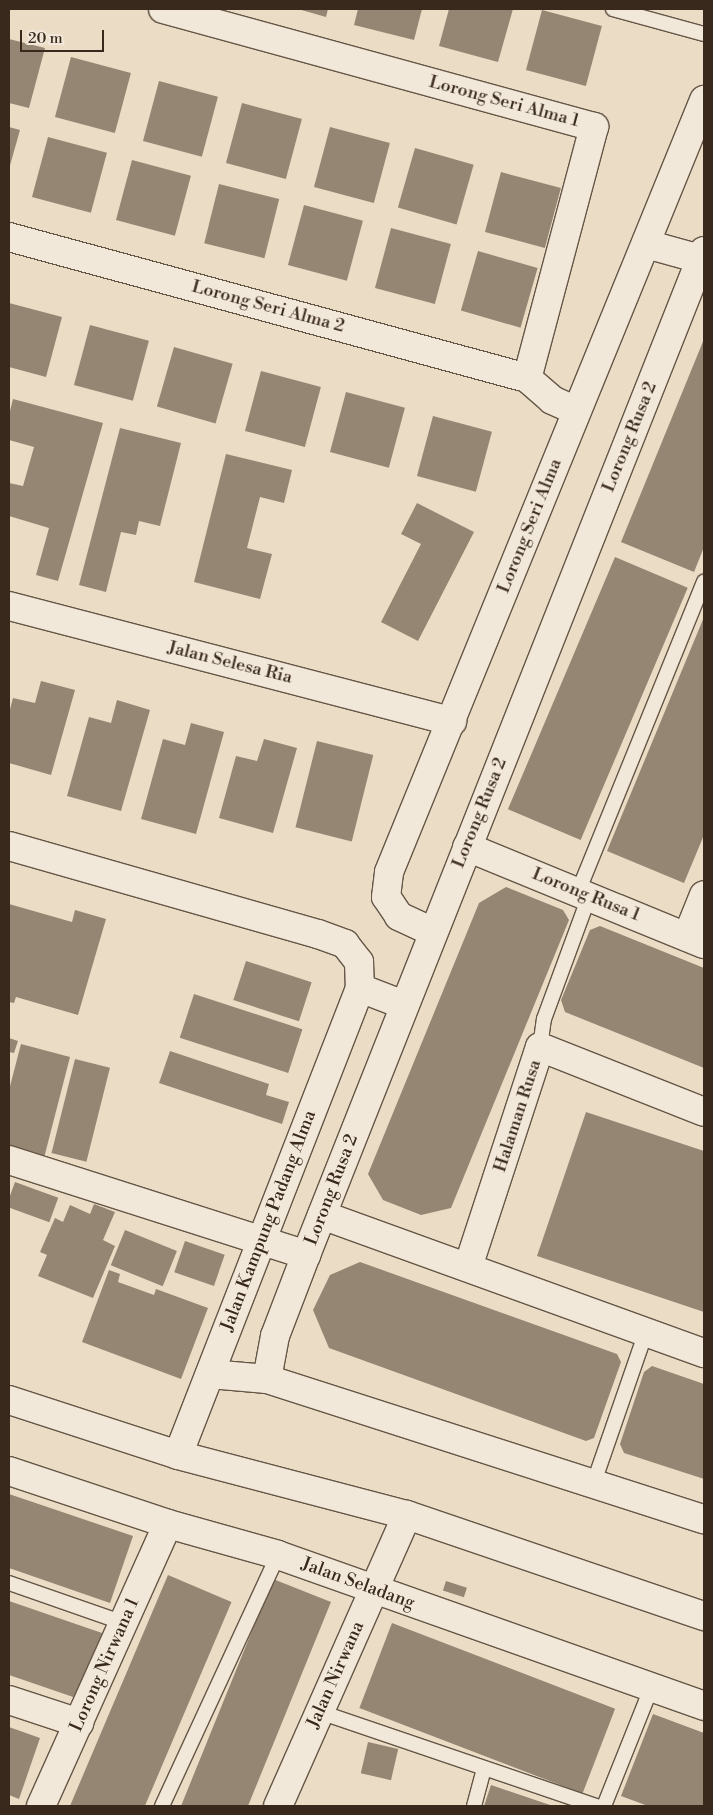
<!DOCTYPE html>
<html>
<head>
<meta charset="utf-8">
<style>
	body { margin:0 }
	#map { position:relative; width:713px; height:1815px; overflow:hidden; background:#ebdcc5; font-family:"Libre Bodoni",serif }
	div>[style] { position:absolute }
	.building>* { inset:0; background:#958674; transform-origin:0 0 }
	.roads { filter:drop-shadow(1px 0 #655646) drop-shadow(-1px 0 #655646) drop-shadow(0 1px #655646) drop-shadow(0 -1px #655646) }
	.lane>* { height:14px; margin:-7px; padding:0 7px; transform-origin:7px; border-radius:7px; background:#f2e8d9 }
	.street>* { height:28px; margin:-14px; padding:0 14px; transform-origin:14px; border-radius:14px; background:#f2e8d9 }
	.secondary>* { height:28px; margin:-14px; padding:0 14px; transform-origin:14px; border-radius:14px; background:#f2e8d9 }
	span { translate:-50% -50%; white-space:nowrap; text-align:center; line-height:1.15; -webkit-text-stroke:4px #f2e8d9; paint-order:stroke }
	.street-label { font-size:18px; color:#38291c }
	.frame { position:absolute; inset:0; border:10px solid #38291c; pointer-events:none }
	.scale { position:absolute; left:20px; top:30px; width:84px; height:22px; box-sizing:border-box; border:2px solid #38291c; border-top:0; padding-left:6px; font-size:15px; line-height:18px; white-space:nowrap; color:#38291c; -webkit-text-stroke:4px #f2e8d9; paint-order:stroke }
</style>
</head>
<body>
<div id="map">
	<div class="building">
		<i style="clip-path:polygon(298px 9px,328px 9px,326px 17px)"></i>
		<i style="clip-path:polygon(358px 9px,422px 9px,414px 40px,354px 25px)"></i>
		<i style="clip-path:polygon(449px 9px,513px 9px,498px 62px,439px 46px)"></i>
		<i style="left:542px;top:10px;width:62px;height:62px;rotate:15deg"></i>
		<i style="clip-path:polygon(9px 39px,45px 48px,29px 108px,9px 103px)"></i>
		<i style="left:71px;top:57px;width:62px;height:62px;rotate:15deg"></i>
		<i style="left:159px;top:81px;width:61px;height:62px;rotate:15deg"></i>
		<i style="left:242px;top:103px;width:62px;height:62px;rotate:15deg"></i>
		<i style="clip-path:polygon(9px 127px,20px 130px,9px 169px)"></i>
		<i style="left:330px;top:127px;width:62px;height:62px;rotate:15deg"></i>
		<i style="left:48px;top:137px;width:61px;height:62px;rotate:15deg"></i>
		<i style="left:415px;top:148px;width:61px;height:62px;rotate:16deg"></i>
		<i style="left:132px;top:160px;width:61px;height:62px;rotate:15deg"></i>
		<i style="left:501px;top:172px;width:62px;height:62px;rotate:15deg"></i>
		<i style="left:219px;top:184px;width:62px;height:61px;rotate:14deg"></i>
		<i style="left:304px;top:205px;width:61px;height:62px;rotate:15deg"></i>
		<i style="left:391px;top:228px;width:62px;height:62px;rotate:15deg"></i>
		<i style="left:478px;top:251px;width:62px;height:62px;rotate:16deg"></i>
		<i style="clip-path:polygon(9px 303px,62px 317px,46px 377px,9px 367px)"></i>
		<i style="left:90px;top:325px;width:61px;height:62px;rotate:15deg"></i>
		<i style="clip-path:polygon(704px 339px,704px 547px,694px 572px,621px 542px)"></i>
		<i style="left:174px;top:347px;width:61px;height:62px;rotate:16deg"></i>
		<i style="left:261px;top:371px;width:62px;height:62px;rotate:15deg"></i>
		<i style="left:346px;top:392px;width:61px;height:62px;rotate:15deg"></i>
		<i style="clip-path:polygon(13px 399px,103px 423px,58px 581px,36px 575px,49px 528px,9px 516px,9px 483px,23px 486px,34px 447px,9px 440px,9px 415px)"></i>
		<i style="left:433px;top:416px;width:61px;height:62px;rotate:15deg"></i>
		<i style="clip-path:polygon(120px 428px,181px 443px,160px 526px,139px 521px,136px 535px,121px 532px,106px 592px,79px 585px)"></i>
		<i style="clip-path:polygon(226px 454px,292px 470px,284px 503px,260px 497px,247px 548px,272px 554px,260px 599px,194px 582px)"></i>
		<i style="clip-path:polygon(417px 503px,474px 532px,418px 641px,381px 622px,421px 544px,401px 534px)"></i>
		<i style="left:615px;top:557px;width:79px;height:274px;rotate:23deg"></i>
		<i style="clip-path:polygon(704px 617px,704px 835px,684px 883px,607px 851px)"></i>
		<i style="clip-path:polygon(41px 681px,75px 690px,51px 775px,9px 763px,9px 713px,13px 698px,35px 703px)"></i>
		<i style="clip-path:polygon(117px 700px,150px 710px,121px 811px,67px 796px,89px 717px,111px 723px)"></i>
		<i style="clip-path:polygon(191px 723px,224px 732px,196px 834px,141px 819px,163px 739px,185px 745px)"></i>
		<i style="clip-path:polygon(264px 739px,297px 748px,273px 833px,219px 818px,236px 756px,257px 761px)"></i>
		<i style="left:317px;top:741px;width:58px;height:89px;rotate:14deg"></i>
		<i style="clip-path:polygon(506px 887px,563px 910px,569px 920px,451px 1208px,421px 1215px,383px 1200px,368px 1174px,479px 903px)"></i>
		<i style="clip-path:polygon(9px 904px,72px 922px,75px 910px,106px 919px,78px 1015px,16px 997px,14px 1003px,9px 1002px)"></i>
		<i style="clip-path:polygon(600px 926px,704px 968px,704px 1068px,565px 1012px,561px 1000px,590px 930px)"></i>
		<i style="left:246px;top:961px;width:69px;height:41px;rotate:18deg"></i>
		<i style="left:194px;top:994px;width:114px;height:46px;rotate:18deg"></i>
		<i style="clip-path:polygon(9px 1038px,18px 1041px,14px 1053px,9px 1052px)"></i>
		<i style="clip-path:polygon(21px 1044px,70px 1057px,44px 1158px,9px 1149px,9px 1090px)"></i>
		<i style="clip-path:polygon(170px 1051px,269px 1084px,266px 1095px,289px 1102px,282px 1124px,159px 1083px)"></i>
		<i style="left:75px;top:1059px;width:36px;height:97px;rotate:14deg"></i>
		<i style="clip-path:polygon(586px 1112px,704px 1151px,704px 1312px,537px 1256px)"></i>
		<i style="left:15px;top:1182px;width:46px;height:26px;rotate:20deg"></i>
		<i style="clip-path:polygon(94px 1204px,115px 1212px,103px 1240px,115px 1246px,93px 1298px,38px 1276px,47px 1255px,40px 1252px,55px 1218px,63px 1222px,70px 1205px,90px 1214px)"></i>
		<i style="left:125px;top:1230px;width:56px;height:38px;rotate:22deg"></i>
		<i style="left:185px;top:1241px;width:42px;height:33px;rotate:19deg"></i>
		<i style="clip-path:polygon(360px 1262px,617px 1354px,621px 1362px,594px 1438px,586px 1441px,329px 1348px,313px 1310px,330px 1275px)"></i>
		<i style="clip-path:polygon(109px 1270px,120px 1274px,118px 1282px,154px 1295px,156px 1289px,208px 1308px,181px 1379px,82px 1342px)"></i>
		<i style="clip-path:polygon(652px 1366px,704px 1384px,704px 1479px,624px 1453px,620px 1444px,644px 1372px)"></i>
		<i style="clip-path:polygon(9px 1494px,133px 1536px,110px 1603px,9px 1568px)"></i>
		<i style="left:168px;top:1575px;width:69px;height:251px;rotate:23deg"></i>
		<i style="clip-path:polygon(273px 1579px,331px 1602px,281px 1725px,248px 1806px,181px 1806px)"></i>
		<i style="left:446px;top:1581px;width:22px;height:10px;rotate:18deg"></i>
		<i style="clip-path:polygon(9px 1601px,102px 1633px,79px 1699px,9px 1675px)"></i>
		<i style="left:392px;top:1623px;width:239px;height:91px;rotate:21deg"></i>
		<i style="clip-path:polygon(653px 1714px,704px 1733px,704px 1806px,648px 1806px,621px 1796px)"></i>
		<i style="clip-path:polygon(9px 1727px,40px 1738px,19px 1799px,9px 1795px)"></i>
		<i style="left:368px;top:1742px;width:31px;height:32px;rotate:13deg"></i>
		<i style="clip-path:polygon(491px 1785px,553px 1806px,484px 1806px)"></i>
	</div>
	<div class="roads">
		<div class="lane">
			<i style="left:613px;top:9px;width:94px;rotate:15.4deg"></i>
			<i style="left:578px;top:892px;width:335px;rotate:-67.9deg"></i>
			<i style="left:540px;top:1047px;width:28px;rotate:-82deg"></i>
			<i style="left:544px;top:1019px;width:130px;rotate:-69.8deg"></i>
			<i style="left:594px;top:1482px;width:159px;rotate:-70.9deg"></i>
			<i style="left:9px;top:1583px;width:122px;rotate:19.2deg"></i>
			<i style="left:320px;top:1712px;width:292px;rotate:18.8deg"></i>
			<i style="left:162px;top:1806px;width:277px;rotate:-65.2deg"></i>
			<i style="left:474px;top:1806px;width:39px;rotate:-75deg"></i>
			<i style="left:604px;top:1806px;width:129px;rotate:-68.2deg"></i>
		</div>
		<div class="street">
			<i style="left:163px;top:9px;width:447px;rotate:15.3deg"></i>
			<i style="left:594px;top:127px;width:260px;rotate:104.9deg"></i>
			<i style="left:9px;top:237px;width:537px;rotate:15.23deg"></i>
			<i style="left:527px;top:378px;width:33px;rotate:41deg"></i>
			<i style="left:552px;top:400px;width:27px;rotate:24deg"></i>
			<i style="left:646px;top:244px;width:60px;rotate:15.4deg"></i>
			<i style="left:9px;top:606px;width:458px;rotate:14.6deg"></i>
			<i style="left:9px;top:846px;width:321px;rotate:15.9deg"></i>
			<i style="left:318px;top:934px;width:29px;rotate:20deg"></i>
			<i style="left:345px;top:944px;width:23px;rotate:52deg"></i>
			<i style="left:359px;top:962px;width:26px;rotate:88deg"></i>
			<i style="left:360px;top:988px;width:501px;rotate:111.29deg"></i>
			<i style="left:467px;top:847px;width:256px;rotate:22.3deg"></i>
			<i style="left:433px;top:932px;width:38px;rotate:-155deg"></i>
			<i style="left:399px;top:916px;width:23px;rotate:-124deg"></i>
			<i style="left:386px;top:897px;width:25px;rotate:-83deg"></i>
			<i style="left:389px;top:872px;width:834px;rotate:-67.8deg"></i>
			<i style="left:687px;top:937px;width:45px;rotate:-68deg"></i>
			<i style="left:360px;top:988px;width:47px;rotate:21.1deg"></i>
			<i style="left:9px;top:1160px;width:312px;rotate:17.7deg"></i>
			<i style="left:322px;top:1215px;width:406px;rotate:19.9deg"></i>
			<i style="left:468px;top:1267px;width:231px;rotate:-71.9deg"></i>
			<i style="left:540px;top:1047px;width:176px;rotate:21.6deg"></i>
			<i style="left:210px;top:1374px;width:57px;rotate:5deg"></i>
			<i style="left:267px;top:1379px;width:459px;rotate:17.8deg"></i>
			<i style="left:267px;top:1379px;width:44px;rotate:-79.5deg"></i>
			<i style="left:275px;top:1336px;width:87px;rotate:-69.1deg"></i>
			<i style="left:306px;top:1255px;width:1080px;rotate:-68.38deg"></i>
			<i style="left:9px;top:1471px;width:168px;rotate:18.4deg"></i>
			<i style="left:168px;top:1524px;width:114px;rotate:15.7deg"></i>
			<i style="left:278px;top:1555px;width:452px;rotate:19.5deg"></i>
			<i style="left:9px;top:1700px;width:74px;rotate:18.2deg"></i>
			<i style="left:41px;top:1806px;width:309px;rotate:-65.8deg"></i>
			<i style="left:278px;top:1806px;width:318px;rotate:-66.1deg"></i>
		</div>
		<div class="secondary">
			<i style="left:9px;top:1400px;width:178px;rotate:18deg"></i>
			<i style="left:178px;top:1455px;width:237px;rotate:14.7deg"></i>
			<i style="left:407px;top:1515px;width:314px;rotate:18.8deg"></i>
		</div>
	</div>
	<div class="street-label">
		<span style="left:504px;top:102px;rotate:15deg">Lorong Seri Alma 1</span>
		<span style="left:268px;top:307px;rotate:15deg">Lorong Seri Alma 2</span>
		<span style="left:630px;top:437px;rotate:-68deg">Lorong Rusa 2</span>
		<span style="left:530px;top:526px;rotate:-68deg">Lorong Seri Alma</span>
		<span style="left:230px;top:663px;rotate:14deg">Jalan Selesa Ria</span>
		<span style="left:480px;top:813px;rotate:-68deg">Lorong Rusa 2</span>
		<span style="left:586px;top:895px;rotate:22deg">Lorong Rusa 1</span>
		<span style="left:518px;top:1116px;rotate:-72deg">Halaman Rusa</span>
		<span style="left:332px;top:1190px;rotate:-69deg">Lorong Rusa 2</span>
		<span style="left:269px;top:1221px;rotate:-69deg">Jalan Kampung Padang Alma</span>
		<span style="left:358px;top:1584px;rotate:20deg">Jalan Seladang</span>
		<span style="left:105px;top:1665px;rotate:-66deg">Lorong Nirwana 1</span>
		<span style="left:336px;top:1675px;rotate:-66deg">Jalan Nirwana</span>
	</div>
	<div class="frame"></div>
	<div class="scale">20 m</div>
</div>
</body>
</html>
